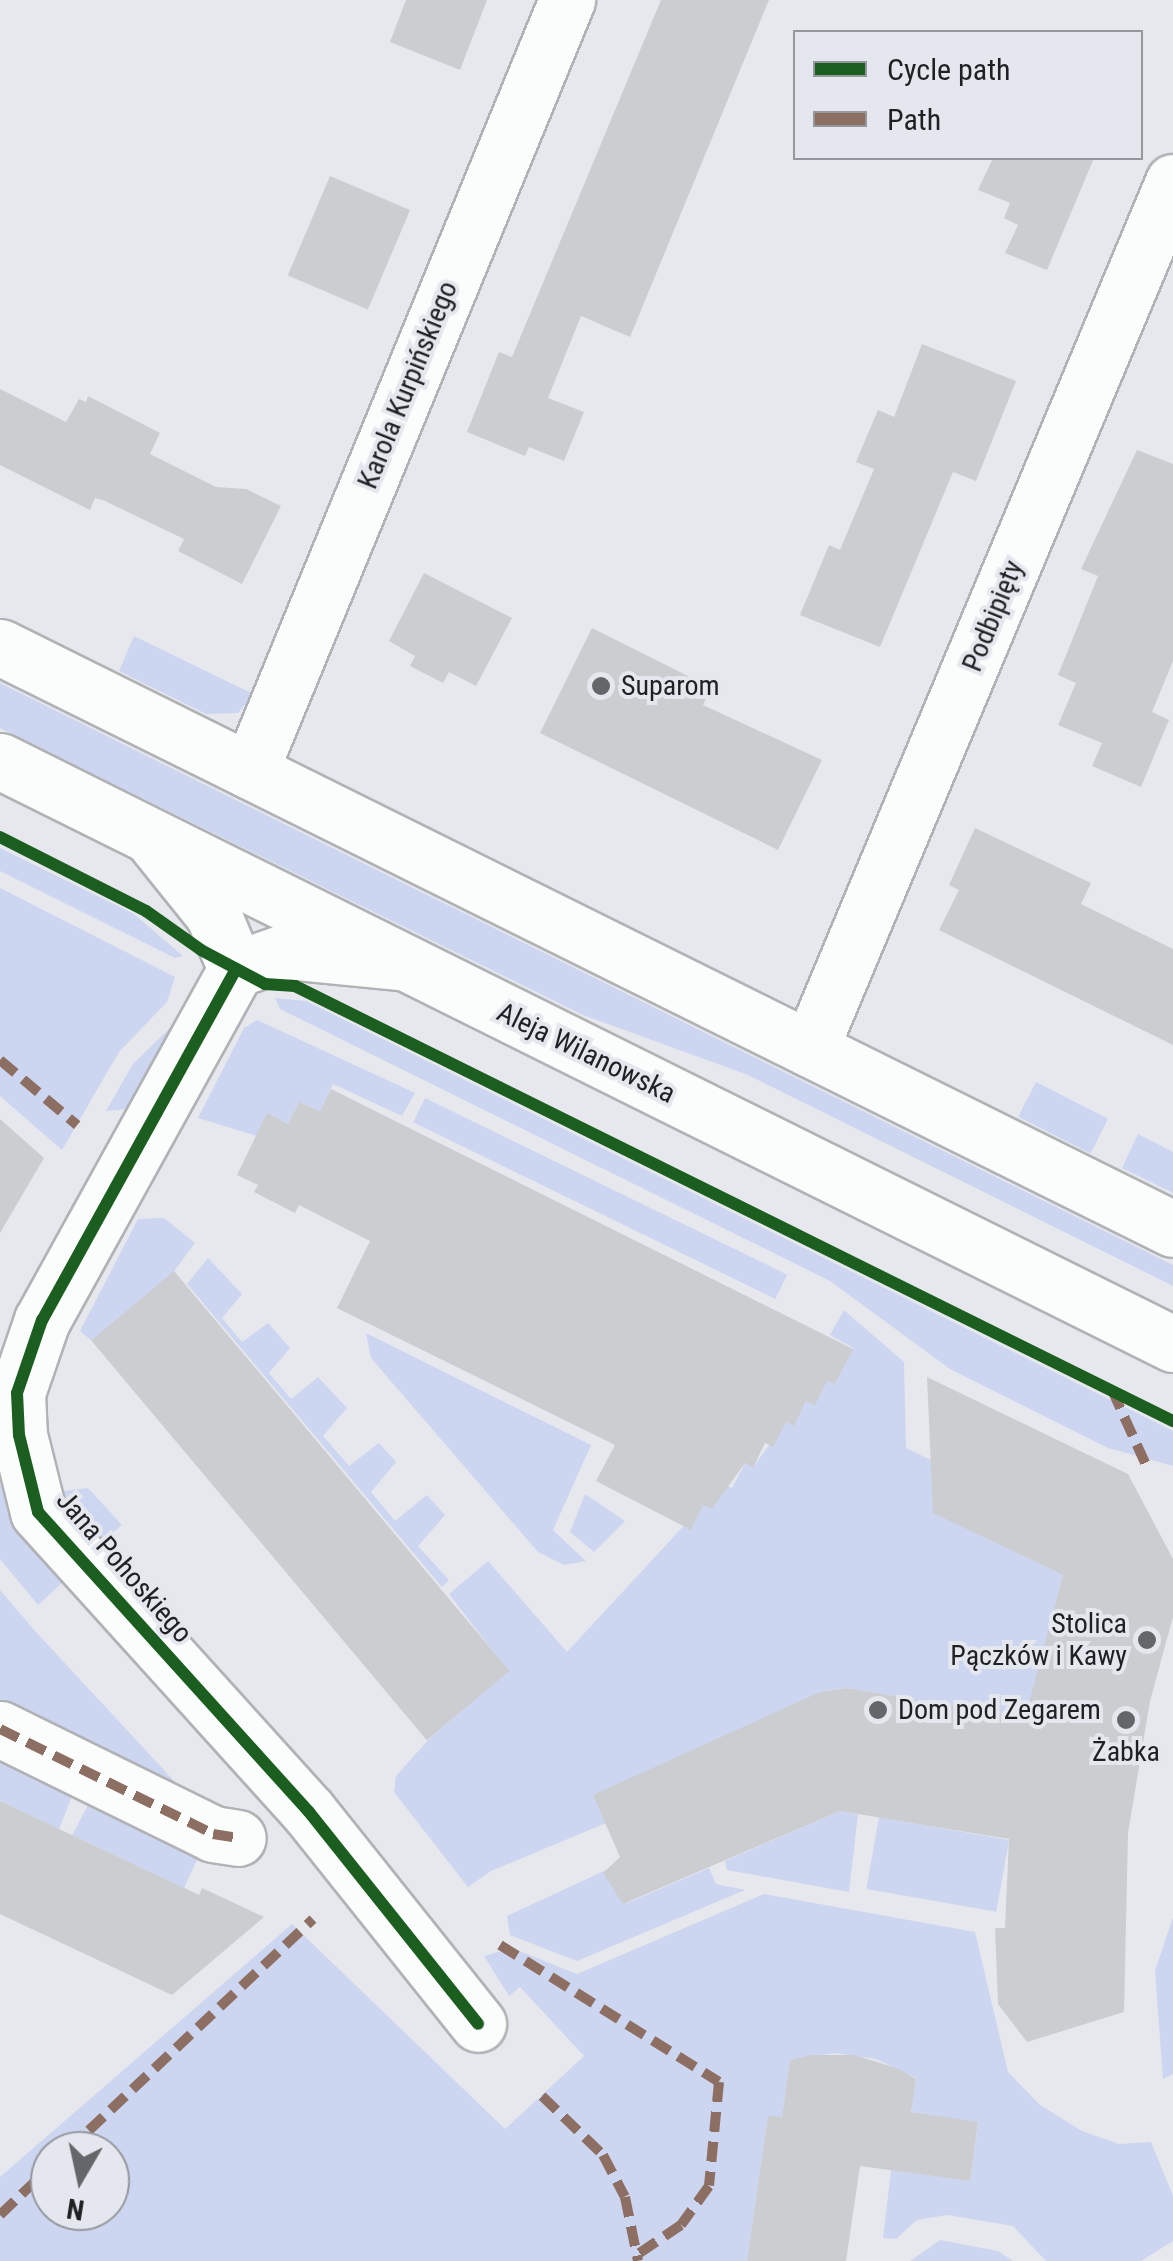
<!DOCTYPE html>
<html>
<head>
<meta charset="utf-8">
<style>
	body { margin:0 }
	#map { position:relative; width:1173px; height:2261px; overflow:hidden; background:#e7e8ed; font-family:"Roboto Condensed",sans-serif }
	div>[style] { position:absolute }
	.green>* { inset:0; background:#cdd6f1; transform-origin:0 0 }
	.building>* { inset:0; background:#cccdd0; transform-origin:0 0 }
	.roads { filter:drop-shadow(2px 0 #b1b2b5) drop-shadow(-2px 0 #b1b2b5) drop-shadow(0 2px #b1b2b5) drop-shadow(0 -2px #b1b2b5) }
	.minor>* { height:55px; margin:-27.5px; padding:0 27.5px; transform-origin:27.5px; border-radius:27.5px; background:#fbfcfc }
	.major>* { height:55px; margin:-27.5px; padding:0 27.5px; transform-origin:27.5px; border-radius:27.5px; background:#fbfcfc }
	.quiet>* { height:10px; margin-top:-5px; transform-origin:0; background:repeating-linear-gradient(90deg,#8d6e63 0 20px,transparent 0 30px) }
	.cycleway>* { height:12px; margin:-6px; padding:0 6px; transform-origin:6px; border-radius:6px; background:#1b5e20 }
	.dots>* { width:28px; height:28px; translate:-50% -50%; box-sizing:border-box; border:5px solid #e5e7ef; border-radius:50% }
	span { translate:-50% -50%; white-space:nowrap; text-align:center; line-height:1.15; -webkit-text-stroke:8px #e5e7ef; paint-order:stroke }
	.street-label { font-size:28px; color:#1f2022 }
	.poi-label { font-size:28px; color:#1f2022 }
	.left { translate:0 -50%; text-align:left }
	.right { translate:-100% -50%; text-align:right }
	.legend { position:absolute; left:793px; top:30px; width:350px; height:130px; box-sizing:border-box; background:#e5e7ef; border:2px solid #96979d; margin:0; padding:12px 18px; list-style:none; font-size:30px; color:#1f2022 }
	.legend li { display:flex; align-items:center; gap:20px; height:50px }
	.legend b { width:50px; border:2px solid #96979d }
	.north { position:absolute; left:30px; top:2131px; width:100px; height:100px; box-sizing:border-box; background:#e5e7ef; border:2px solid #96979d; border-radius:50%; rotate:189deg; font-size:28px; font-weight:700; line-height:40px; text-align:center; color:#1f2022 }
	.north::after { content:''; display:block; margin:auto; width:35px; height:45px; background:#656669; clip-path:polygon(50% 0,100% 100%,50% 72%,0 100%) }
</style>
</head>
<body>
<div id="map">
	<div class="green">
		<i style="clip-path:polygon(134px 636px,253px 694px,238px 713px,206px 714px,119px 671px)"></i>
		<i style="clip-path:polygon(0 683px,1173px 1265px,1173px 1286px,748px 1075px,583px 1015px,0 728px)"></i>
		<i style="clip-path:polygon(0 848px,134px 914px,183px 956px,175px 958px,0 871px)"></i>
		<i style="clip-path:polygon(0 888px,175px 977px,167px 1002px,119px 1052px,62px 1150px,0 1096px)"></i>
		<i style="clip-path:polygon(275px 998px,306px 1001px,1173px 1431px,1173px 1466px,1108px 1448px,950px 1369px,830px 1281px,280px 1009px)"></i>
		<i style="clip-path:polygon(257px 1020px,415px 1093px,402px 1116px,333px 1084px,320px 1111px,299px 1102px,288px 1124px,268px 1114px,257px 1136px,198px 1118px,244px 1028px)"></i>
		<i style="clip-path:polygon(177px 1021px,128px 1109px,106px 1111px,133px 1064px)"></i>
		<i style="left:1036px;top:1082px;width:81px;height:39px;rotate:27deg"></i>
		<i style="left:425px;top:1098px;width:403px;height:27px;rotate:26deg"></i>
		<i style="clip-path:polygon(1138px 1134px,1173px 1152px,1173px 1193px,1122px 1168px)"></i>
		<i style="clip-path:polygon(164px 1218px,195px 1243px,172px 1274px,92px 1341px,80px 1331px,138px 1219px)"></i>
		<i style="clip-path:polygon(208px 1258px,242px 1294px,222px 1318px,242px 1342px,268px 1323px,290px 1348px,269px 1373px,291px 1399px,318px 1377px,347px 1408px,323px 1436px,349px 1466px,379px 1443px,396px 1462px,371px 1492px,395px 1521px,427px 1495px,445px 1515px,418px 1546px,449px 1580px,442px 1587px,187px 1284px)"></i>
		<i style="clip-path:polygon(844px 1310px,904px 1362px,906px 1448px,933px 1461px,937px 1514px,1063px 1575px,1026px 1718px,847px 1688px,820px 1692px,606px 1823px,491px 1871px,468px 1887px,394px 1792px,396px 1776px,430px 1738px,508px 1671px,449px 1594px,488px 1561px,567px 1652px,703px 1505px,724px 1484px,732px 1488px,745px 1463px,753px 1467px,786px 1422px,794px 1425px,806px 1401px,827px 1381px,835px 1384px,853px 1348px,830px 1335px)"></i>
		<i style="clip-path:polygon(366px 1333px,591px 1445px,553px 1530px,586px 1561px,564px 1565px,538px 1552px,371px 1358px)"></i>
		<i style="clip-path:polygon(0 1483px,17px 1526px,64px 1581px,38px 1605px,0 1559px)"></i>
		<i style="clip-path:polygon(88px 1488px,122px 1525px,99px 1544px,55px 1492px)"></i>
		<i style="clip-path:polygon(585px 1494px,625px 1521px,594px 1552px,570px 1532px)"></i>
		<i style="clip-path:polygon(0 1590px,36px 1632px,189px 1797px,0 1715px)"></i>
		<i style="clip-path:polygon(0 1749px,76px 1786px,59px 1829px,0 1801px)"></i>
		<i style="clip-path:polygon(94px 1794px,176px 1835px,171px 1847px,191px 1856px,195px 1848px,201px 1851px,184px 1888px,72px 1835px)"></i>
		<i style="clip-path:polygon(840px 1811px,858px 1814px,849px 1892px,727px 1870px,725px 1861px)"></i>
		<i style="left:879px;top:1817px;width:132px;height:73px;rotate:10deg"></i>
		<i style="clip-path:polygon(709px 1868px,716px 1884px,745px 1890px,577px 1961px,510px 1935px,507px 1916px,606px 1870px,627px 1903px)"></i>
		<i style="clip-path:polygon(evenodd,764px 1894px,975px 1932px,1008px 2072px,1040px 2105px,1082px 2131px,1119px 2144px,1151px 2142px,1173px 2196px,1173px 2241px,1141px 2261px,1046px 2261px,1013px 2226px,947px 2215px,917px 2220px,896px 2239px,883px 2238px,891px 2170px,970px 2181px,978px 2123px,911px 2112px,916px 2078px,876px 2059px,834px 2053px,790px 2060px,782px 2117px,768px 2117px,747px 2261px,0 2261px,0 2177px,292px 1924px,505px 2129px,584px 2056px,520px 1987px,509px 1996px,484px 1956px,512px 1948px,577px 1974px,764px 1894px,50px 2151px,110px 2151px,110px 2211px,50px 2211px,50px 2151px)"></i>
		<i style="clip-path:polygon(1173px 1918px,1173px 2074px,1163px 2079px,1155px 1970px)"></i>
		<i style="clip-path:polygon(940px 2240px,998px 2251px,1013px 2261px,910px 2261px)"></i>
	</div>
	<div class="building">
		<i style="clip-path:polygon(406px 0,487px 0,460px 70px,390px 42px)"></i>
		<i style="clip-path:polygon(661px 0,769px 0,630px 337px,581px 316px,548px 398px,584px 412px,564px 461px,529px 447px,525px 456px,467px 432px,499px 352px,512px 357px)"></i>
		<i style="clip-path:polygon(993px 158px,1094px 158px,1047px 270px,1005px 253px,1018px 225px,1004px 218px,1010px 203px,978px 190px)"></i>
		<i style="left:330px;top:176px;width:87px;height:108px;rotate:23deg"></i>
		<i style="clip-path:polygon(922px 344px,1016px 381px,976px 481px,953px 472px,880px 647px,800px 615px,829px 545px,840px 550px,874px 469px,856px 462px,878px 410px,894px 417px)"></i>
		<i style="clip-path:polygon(0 389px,66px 422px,79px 399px,86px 402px,88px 396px,160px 433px,150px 454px,216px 487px,246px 489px,281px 506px,242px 584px,178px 551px,184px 539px,105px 501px,95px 498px,90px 510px,0 465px)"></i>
		<i style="clip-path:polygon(1137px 450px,1173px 464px,1173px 661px,1152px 712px,1169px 720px,1141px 787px,1092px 766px,1102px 743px,1058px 725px,1076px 683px,1058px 675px,1098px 576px,1081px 569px)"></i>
		<i style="clip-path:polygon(424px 573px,512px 618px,476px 686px,449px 672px,443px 683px,410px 666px,415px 656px,389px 641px)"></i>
		<i style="clip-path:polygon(592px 628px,712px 688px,703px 705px,822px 760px,778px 850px,540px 733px)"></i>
		<i style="clip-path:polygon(975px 828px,1091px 883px,1081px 904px,1173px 949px,1173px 1045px,939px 930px,959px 890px,949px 885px)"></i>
		<i style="clip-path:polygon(331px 1089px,853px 1349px,835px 1384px,827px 1381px,815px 1405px,806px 1401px,794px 1426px,786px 1422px,773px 1447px,765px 1443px,753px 1468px,745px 1463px,712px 1509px,703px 1505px,691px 1530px,596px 1481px,615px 1445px,337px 1308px,370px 1241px,299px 1205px,295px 1213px,254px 1192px,258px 1185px,237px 1175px,267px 1113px,288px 1124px,299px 1102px,320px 1111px)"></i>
		<i style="clip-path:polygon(0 1119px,44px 1158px,0 1233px)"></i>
		<i style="left:174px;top:1271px;width:522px;height:108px;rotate:50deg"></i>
		<i style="clip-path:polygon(927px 1377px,1128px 1474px,1173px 1559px,1173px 1617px,1150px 1701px,1128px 1833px,1124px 2012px,1027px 2042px,998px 2004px,995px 1928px,1005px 1928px,1009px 1839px,840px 1811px,623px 1904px,603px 1873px,620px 1857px,593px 1795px,820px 1692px,847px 1688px,1025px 1718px,1063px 1575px,933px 1513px)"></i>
		<i style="clip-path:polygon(0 1801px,199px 1895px,202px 1888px,264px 1917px,172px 1995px,0 1914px)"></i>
		<i style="clip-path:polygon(812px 2055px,855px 2055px,899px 2069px,916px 2079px,911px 2112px,978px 2122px,970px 2181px,860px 2166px,846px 2261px,747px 2261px,768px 2116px,782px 2117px,790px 2060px)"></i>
	</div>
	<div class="roads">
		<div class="minor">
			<i style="left:250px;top:771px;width:834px;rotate:-67.65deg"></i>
			<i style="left:151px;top:837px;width:99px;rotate:51.2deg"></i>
			<i style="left:213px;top:914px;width:60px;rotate:67.3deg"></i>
			<i style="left:236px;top:969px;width:54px;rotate:-19.4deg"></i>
			<i style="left:287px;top:951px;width:114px;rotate:5.6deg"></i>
			<i style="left:236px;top:969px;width:401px;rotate:118.9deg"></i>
			<i style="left:42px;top:1320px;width:77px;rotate:108.9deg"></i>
			<i style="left:17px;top:1393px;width:42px;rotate:87.3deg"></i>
			<i style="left:19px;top:1435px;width:79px;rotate:76.1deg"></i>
			<i style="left:38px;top:1512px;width:404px;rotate:47.9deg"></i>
			<i style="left:309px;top:1812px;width:271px;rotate:51.4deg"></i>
			<i style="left:810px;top:1049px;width:940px;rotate:-67.28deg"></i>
			<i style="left:0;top:1729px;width:237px;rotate:26.2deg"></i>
			<i style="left:213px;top:1834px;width:25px;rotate:9deg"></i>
		</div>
		<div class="major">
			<i style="left:0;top:647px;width:1309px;rotate:26.39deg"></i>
			<i style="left:0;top:761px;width:1310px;rotate:26.43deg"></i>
		</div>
	</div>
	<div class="quiet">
		<i style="left:0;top:1060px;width:101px;rotate:40.2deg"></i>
		<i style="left:1112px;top:1390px;width:85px;rotate:65.6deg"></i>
		<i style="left:0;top:1729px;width:237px;rotate:26.2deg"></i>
		<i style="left:213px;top:1834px;width:25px;rotate:9deg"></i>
		<i style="left:500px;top:1945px;width:258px;rotate:32deg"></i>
		<i style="left:719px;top:2082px;width:104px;rotate:95.5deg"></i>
		<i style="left:709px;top:2186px;width:48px;rotate:125.7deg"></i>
		<i style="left:681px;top:2225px;width:52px;rotate:146deg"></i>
		<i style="left:542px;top:2096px;width:85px;rotate:44deg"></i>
		<i style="left:603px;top:2155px;width:47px;rotate:62.4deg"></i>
		<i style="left:625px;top:2197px;width:65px;rotate:78.5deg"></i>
		<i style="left:67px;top:2151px;width:338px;rotate:-43.3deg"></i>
		<i style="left:0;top:2215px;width:69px;rotate:-43.8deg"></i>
	</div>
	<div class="cycleway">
		<i style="left:0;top:837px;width:164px;rotate:26.9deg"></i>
		<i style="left:146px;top:911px;width:67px;rotate:35.3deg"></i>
		<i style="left:201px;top:950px;width:72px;rotate:28deg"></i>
		<i style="left:265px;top:984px;width:30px;rotate:4deg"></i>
		<i style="left:295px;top:986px;width:980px;rotate:26.36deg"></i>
		<i style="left:236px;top:969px;width:401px;rotate:118.9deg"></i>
		<i style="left:42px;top:1320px;width:77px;rotate:108.9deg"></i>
		<i style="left:17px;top:1393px;width:42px;rotate:87.3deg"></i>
		<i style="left:19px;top:1435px;width:79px;rotate:76.1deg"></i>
		<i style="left:38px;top:1512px;width:404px;rotate:47.9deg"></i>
		<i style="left:309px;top:1812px;width:271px;rotate:51.4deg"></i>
	</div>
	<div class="dots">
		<i style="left:601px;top:686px;background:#656669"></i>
		<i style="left:1147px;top:1640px;background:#656669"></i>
		<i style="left:878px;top:1710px;background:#656669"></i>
		<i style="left:1126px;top:1720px;background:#656669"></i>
	</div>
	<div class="street-label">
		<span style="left:408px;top:385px;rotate:-68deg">Karola Kurpińskiego</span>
		<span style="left:993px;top:616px;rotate:-68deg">Podbipięty</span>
		<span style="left:586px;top:1053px;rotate:26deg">Aleja Wilanowska</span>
		<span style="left:124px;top:1567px;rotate:49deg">Jana Pohoskiego</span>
	</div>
	<div class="poi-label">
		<span class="left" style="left:621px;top:686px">Suparom</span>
		<span class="right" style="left:1127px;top:1640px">Stolica<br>Pączków i Kawy</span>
		<span class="left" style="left:898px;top:1710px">Dom pod Zegarem</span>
		<span style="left:1126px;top:1752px">Żabka</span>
	</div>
	<ul class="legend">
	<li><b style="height:12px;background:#1b5e20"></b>Cycle path</li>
	<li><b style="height:12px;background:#8d6e63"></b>Path</li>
	</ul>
	<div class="north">N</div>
</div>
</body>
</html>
